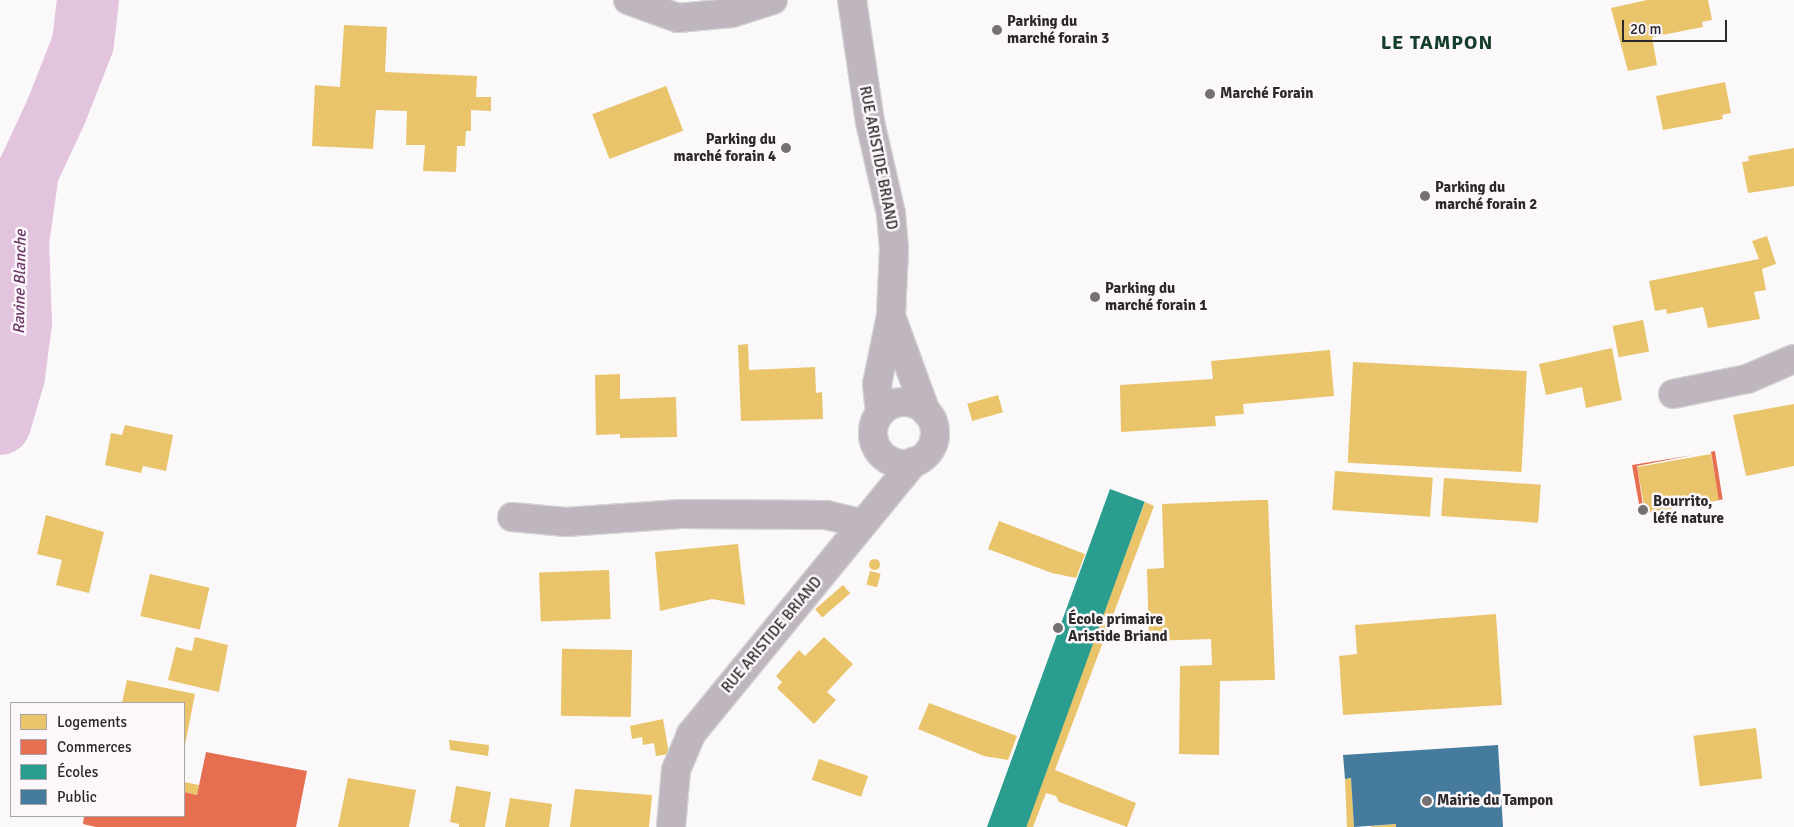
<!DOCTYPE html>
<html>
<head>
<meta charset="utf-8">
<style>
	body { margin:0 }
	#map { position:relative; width:1794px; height:827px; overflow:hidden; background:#fbf8fa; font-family:Signika,sans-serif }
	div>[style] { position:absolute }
	.homes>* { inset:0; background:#e9c46a; transform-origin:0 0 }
	.round { border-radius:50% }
	.shops>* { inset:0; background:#e76f51; transform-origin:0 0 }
	.schools>* { inset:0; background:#2a9d8f; transform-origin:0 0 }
	.public>* { inset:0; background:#457b9d }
	.river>* { height:62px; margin:-31px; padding:0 31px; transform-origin:31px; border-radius:31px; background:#e2c4de }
	.roads { filter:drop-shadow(1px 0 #d5d4d5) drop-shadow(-1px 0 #d5d4d5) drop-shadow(0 1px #d5d4d5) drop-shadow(0 -1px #d5d4d5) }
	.minor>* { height:28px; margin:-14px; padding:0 14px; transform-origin:14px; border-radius:14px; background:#bfb5be }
	.minor>.ring { margin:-14px; padding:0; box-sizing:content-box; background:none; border:28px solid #bfb5be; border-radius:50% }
	.dots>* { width:14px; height:14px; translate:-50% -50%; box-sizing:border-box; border:2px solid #fcf7fb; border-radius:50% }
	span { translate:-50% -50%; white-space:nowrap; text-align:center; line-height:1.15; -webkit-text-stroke:5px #fcf7fb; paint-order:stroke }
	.poi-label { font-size:15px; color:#2b292b; font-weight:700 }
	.left { translate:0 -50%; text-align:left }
	.right { translate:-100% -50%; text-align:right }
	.street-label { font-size:15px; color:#2b292b }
	.water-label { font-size:16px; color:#6b3767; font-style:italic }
	.district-label { font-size:20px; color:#143e29; font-weight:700; letter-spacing:1px }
	.legend { position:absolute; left:10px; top:702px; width:175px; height:115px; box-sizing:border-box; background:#fcf7fb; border:1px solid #a8a5a8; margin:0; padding:6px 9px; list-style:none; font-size:15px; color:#2b292b }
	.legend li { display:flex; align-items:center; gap:10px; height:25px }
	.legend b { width:25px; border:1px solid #a8a5a8 }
	.scale { position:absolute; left:1622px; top:20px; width:105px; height:22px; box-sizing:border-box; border:2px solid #2b292b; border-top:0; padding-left:6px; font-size:15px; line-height:18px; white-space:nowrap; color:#2b292b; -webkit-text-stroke:4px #fcf7fb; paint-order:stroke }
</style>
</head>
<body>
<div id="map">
	<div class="homes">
		<i style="clip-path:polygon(1647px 0,1708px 0,1712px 20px,1702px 22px,1703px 27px,1652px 37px,1657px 65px,1628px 71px,1611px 8px)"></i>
		<i style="clip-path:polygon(344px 25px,387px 27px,385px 72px,477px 76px,476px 97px,491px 97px,491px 111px,471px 110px,471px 131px,466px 131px,465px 146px,457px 146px,456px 172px,423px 171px,425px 145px,406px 145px,407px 111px,376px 110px,373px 149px,312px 146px,315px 85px,340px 87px)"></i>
		<i style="clip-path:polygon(1725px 82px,1731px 113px,1722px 115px,1723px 119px,1663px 130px,1656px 96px)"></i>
		<i style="left:666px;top:86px;width:48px;height:79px;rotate:69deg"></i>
		<i style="clip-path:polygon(1794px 148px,1794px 186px,1748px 193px,1742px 162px,1749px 161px,1748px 156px)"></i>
		<i style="clip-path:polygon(1767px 236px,1776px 264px,1762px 269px,1766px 290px,1754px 292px,1760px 319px,1708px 328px,1703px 307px,1667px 314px,1666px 309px,1655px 311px,1649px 281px,1759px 259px,1752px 241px)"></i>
		<i style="left:1643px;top:320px;width:32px;height:31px;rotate:79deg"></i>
		<i style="clip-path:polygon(748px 344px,749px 370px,815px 367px,816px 393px,822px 392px,823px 419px,741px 421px,738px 345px)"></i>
		<i style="clip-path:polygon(1612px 348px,1622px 400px,1586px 408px,1582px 387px,1546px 395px,1539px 364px)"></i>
		<i style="clip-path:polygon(1330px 350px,1334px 396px,1243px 404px,1244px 414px,1215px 416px,1216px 426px,1121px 432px,1120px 385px,1213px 379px,1211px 361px)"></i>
		<i style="left:1353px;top:362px;width:174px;height:101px;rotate:3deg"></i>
		<i style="clip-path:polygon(620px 374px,620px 399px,676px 397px,677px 437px,620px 438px,620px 434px,596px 435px,595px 375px)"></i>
		<i style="left:998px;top:395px;width:18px;height:32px;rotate:74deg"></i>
		<i style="clip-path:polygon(1794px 404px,1794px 466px,1746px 476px,1733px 415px)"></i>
		<i style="clip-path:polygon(125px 425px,173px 435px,166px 471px,143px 466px,141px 473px,105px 465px,111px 433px,122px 435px)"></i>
		<i style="left:1711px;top:454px;width:47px;height:75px;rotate:80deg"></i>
		<i style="left:1335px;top:471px;width:98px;height:39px;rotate:4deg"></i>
		<i style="left:1444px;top:478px;width:97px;height:38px;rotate:4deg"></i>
		<i style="clip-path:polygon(1258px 500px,1268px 500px,1275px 680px,1220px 681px,1219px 755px,1179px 754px,1180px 666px,1212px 665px,1211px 639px,1149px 641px,1147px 569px,1164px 568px,1162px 504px)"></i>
		<i style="clip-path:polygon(1145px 502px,1154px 506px,1055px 770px,1136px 803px,1127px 827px,1059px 802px,1056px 796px,1046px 793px,1033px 827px,1023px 827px)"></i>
		<i style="clip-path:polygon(46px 515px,104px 532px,89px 593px,56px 585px,62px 560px,37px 554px)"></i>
		<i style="clip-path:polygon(999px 521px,1085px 554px,1076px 578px,1052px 573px,988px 549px)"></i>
		<i style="clip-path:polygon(738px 544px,745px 605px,712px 599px,660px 611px,655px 552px)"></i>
		<i class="round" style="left:868.5px;top:558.5px;width:11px;height:11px"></i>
		<i style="left:609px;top:570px;width:49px;height:70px;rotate:88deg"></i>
		<i style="left:870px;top:571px;width:11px;height:14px;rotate:15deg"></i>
		<i style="left:150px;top:574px;width:61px;height:43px;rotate:13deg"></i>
		<i style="left:843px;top:585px;width:11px;height:37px;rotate:49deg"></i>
		<i style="clip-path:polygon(1496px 614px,1502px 705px,1343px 715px,1339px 656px,1357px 654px,1355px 625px)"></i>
		<i style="clip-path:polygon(195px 637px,228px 645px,219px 692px,168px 680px,176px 647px,192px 651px)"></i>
		<i style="clip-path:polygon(824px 637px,853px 664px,827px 692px,836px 700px,814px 724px,777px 688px,782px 682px,776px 676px,799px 650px,805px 656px)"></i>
		<i style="left:632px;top:650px;width:67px;height:70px;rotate:91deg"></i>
		<i style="clip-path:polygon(127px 680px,195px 694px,185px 745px,184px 703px,122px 703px)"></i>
		<i style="clip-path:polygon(929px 703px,1017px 736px,1008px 760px,984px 756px,918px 729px)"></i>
		<i style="clip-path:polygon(663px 719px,669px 754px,656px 756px,654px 743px,643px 745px,642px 737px,632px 739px,630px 726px)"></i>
		<i style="left:1756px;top:728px;width:51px;height:63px;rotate:83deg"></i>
		<i style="clip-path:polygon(449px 740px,489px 745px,488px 756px,450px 750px)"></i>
		<i style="left:819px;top:759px;width:52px;height:22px;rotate:19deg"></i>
		<i style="clip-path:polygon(348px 778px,416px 790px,409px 827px,338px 827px)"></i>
		<i style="clip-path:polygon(1351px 778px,1354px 827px,1347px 827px,1345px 779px)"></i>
		<i style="clip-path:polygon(184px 782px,199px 785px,197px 795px,184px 792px)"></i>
		<i style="clip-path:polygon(456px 786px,491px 792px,485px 827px,459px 827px,459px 824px,450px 822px)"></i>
		<i style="clip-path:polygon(575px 789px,652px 795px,649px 827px,570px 827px)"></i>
		<i style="clip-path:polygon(510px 798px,552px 804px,549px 827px,505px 827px)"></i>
		<i style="clip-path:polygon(1396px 824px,1396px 827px,1371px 827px,1371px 826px)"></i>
	</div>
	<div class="shops">
		<i style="left:1715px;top:451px;width:49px;height:4px;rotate:81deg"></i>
		<i style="clip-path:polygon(1693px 455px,1637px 466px,1644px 513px,1641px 515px,1632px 465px)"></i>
		<i style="clip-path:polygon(206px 752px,307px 771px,296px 827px,96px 827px,83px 824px,84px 816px,184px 816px,184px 792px,197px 795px)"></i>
	</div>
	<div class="schools">
		<i style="left:1110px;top:489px;width:37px;height:361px;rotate:20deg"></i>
	</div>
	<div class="public">
		<i style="clip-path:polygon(1498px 745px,1503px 827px,1396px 827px,1396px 824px,1354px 827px,1351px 778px,1345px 779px,1343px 755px)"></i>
	</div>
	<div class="river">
		<i style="left:0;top:424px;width:50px;rotate:-73.7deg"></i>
		<i style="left:14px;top:376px;width:53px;rotate:-82.5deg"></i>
		<i style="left:21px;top:323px;width:80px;rotate:-92.1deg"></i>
		<i style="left:18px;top:243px;width:72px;rotate:-82deg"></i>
		<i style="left:28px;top:172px;width:66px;rotate:-65deg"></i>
		<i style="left:56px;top:112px;width:74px;rotate:-68.6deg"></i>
		<i style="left:83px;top:43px;width:43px;rotate:-83.4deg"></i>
	</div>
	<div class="roads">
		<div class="minor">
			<i style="left:628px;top:0;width:53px;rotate:19.8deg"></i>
			<i style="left:678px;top:18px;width:54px;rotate:-5.3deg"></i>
			<i style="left:732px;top:13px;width:43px;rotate:-17.6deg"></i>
			<i style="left:852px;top:0;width:123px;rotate:81.6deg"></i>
			<i style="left:870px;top:122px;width:94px;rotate:77.1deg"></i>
			<i style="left:891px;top:214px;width:35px;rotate:85deg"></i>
			<i style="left:894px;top:249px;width:67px;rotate:92.6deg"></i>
			<i style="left:891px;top:316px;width:69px;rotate:101.6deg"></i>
			<i style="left:877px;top:384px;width:29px;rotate:84deg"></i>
			<i style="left:891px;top:316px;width:102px;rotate:70deg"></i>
			<i style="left:1673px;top:394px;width:76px;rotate:-11.5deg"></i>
			<i style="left:1747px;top:379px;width:51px;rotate:-23.1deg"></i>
			<i class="ring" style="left:873px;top:402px;width:34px;height:34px"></i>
			<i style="left:512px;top:517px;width:54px;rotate:5.3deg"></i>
			<i style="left:566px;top:522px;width:115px;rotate:-4deg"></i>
			<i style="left:681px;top:514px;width:145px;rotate:0.4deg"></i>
			<i style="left:826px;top:515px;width:36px;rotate:13deg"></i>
			<i style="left:671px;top:827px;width:57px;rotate:-85deg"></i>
			<i style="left:676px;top:770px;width:39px;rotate:-67deg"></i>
			<i style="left:691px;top:734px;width:352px;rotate:-50.7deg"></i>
		</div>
	</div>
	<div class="dots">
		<i style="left:997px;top:30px;background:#747173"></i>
		<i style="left:1210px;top:94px;background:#747173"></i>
		<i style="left:786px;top:148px;background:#747173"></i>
		<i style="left:1425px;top:196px;background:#747173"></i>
		<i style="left:1095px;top:297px;background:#747173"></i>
		<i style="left:1643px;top:510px;background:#747173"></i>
		<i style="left:1058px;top:628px;background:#747173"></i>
		<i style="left:1427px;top:801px;background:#747173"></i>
	</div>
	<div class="poi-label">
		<span class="left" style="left:1007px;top:30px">Parking du<br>marché forain 3</span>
		<span class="left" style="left:1220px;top:94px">Marché Forain</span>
		<span class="right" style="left:776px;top:148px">Parking du<br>marché forain 4</span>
		<span class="left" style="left:1435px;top:196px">Parking du<br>marché forain 2</span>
		<span class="left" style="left:1105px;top:297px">Parking du<br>marché forain 1</span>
		<span class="left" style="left:1653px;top:510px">Bourrito,<br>léfé nature</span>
		<span class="left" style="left:1068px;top:628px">École primaire<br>Aristide Briand</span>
		<span class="left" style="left:1437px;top:801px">Mairie du Tampon</span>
	</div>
	<div class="street-label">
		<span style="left:878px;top:158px;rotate:79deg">RUE ARISTIDE BRIAND</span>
		<span style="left:772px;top:635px;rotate:-50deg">RUE ARISTIDE BRIAND</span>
	</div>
	<div class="water-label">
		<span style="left:20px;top:282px;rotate:-89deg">Ravine Blanche</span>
	</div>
	<div class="district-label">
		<span style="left:1437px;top:42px">LE TAMPON</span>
	</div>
	<ul class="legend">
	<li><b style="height:14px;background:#e9c46a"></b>Logements</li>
	<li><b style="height:14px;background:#e76f51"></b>Commerces</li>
	<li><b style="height:14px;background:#2a9d8f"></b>Écoles</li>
	<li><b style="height:14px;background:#457b9d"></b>Public</li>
	</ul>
	<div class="scale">20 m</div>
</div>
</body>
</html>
